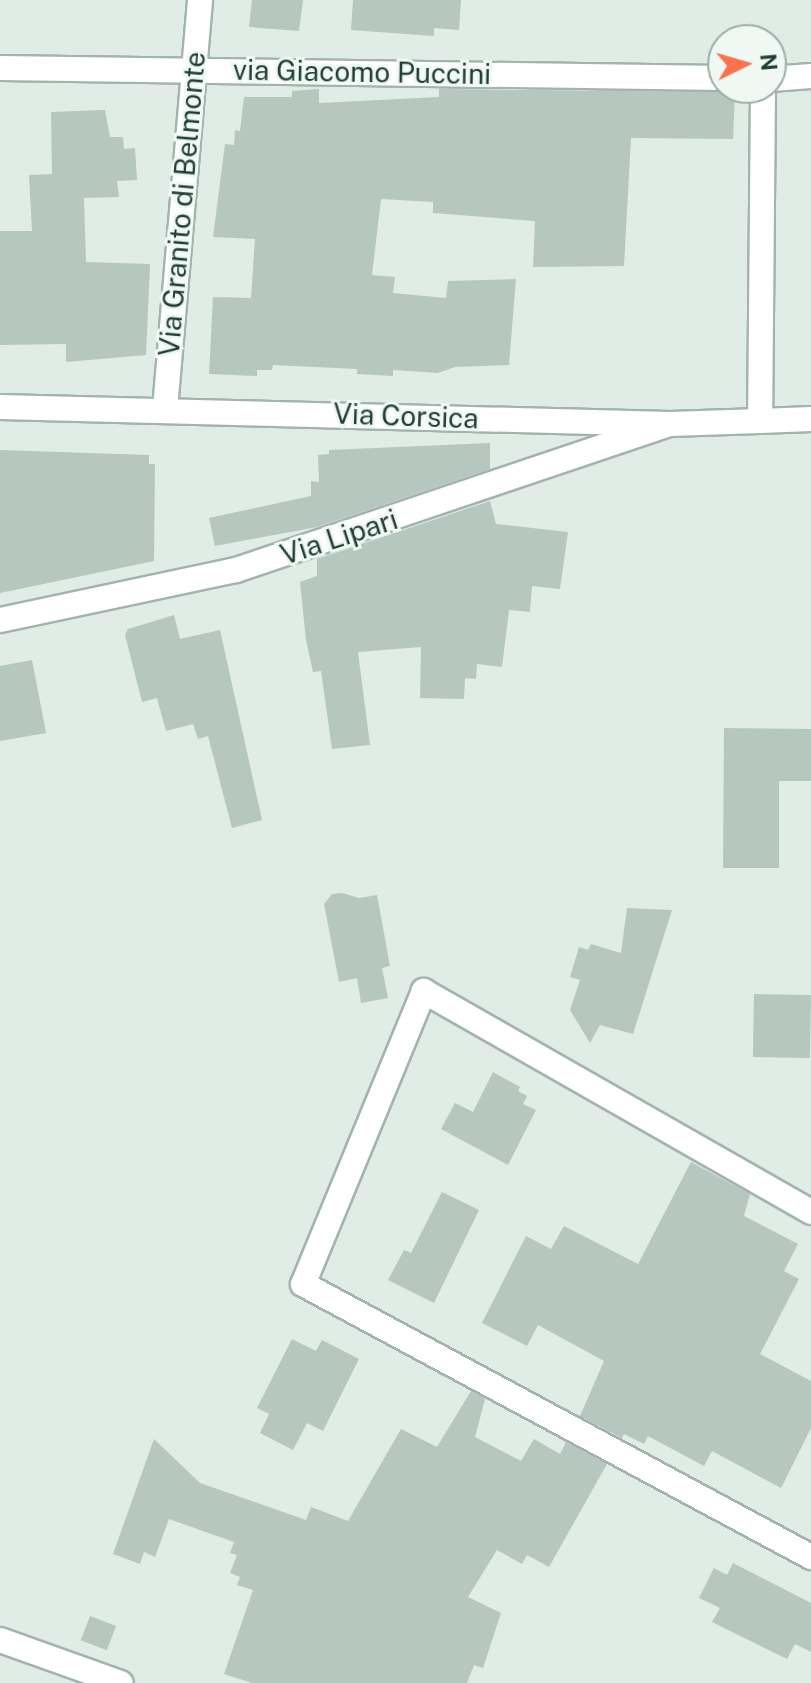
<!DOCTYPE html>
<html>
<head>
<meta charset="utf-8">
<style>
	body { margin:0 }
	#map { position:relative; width:811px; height:1683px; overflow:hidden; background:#e0ece6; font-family:"Public Sans",sans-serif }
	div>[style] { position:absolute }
	.building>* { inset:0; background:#b5c7bf; transform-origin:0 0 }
	.roads { filter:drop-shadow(2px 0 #a2b4ad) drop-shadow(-2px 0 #a2b4ad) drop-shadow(0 2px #a2b4ad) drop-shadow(0 -2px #a2b4ad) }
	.minor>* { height:24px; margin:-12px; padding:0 12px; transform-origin:12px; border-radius:12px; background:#fff }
	.tertiary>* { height:24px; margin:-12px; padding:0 12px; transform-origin:12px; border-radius:12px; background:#fff }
	.secondary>* { height:24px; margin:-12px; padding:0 12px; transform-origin:12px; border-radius:12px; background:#fff }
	span { translate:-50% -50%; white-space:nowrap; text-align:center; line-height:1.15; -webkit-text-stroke:6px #f0f8f4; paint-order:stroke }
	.street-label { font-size:28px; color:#1f3e34 }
	.north { position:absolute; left:707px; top:24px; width:80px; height:80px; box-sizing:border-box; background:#f0f8f4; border:2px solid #9caea7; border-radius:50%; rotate:85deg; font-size:22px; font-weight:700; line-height:32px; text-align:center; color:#1f3e34 }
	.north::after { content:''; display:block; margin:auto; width:28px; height:36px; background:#fc724e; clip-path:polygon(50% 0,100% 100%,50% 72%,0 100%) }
</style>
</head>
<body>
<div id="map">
	<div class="building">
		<i style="clip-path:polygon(252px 0,303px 0,299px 31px,249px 27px)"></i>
		<i style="clip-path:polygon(353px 0,461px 0,459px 30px,434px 28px,434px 36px,351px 30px)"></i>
		<i style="clip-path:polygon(319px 89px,319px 103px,439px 97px,439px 89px,735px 92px,733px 139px,631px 138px,624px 266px,533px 267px,535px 221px,433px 213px,433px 202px,381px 199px,372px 275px,395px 277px,393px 293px,446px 298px,448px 281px,516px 279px,509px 365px,455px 367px,438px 373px,393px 370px,393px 376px,357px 374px,357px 369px,273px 365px,272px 370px,257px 370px,257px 376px,209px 374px,213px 297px,251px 298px,255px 239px,213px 237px,225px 144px,234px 145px,235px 130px,240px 131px,244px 97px,292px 97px,292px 91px)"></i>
		<i style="clip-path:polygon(105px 110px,110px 137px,123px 137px,124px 149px,135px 148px,137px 180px,117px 181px,119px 197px,84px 198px,86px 262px,150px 264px,146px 355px,66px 362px,66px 344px,0 345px,0 231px,32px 231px,29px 175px,52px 174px,51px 112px)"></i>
		<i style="clip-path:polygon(490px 443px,490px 469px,317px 527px,215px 546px,209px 518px,311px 496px,311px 481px,319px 482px,318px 455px,329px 454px,329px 450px)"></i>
		<i style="clip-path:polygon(0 450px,149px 455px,149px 464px,155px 464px,154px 561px,0 593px)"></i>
		<i style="clip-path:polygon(490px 501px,496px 524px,568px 532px,560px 589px,532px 586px,530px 612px,509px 610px,502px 667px,477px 664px,476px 679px,465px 678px,464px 699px,420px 698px,421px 647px,358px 652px,370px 745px,332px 749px,321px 671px,313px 672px,306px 640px,300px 582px,317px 576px,317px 559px)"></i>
		<i style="clip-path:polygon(174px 615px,180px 639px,220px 630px,262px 820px,232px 828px,208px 736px,198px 739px,193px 724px,166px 731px,157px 698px,142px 702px,125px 635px,128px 629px)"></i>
		<i style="clip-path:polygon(32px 660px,46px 733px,0 741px,0 666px)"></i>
		<i style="clip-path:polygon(724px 728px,811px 729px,811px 781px,779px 781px,779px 868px,723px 868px)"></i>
		<i style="clip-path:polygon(342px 893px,359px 898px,377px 895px,390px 966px,382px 968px,388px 998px,361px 1003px,357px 978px,339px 982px,324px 904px,332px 894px)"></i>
		<i style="clip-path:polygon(627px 908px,672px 910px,633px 1034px,600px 1025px,590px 1043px,570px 1010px,580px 980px,570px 977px,579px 947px,588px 950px,591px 944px,621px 953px)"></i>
		<i style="left:754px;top:994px;width:57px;height:63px;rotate:1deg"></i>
		<i style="clip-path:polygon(493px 1072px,520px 1087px,518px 1091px,527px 1096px,523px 1104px,536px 1110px,508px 1165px,441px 1129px,455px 1103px,473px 1112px)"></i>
		<i style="clip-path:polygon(691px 1162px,750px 1194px,744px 1216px,798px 1244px,784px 1271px,799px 1279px,760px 1354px,811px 1381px,811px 1428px,781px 1488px,712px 1451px,704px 1466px,648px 1436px,644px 1444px,624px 1434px,622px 1438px,580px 1416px,604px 1361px,538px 1325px,527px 1346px,482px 1323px,526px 1236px,551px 1249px,564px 1226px,638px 1264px)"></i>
		<i style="clip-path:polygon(442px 1192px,479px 1210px,434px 1303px,388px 1280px,404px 1250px,411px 1253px)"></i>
		<i style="clip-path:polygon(292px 1339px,316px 1351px,322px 1340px,359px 1359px,323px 1431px,307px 1423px,293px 1450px,260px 1433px,269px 1414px,257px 1408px)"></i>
		<i style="clip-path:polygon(471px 1391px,485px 1399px,475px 1437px,521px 1461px,534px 1439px,560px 1454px,566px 1442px,607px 1464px,549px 1567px,527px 1555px,522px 1564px,497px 1550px,468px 1597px,501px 1613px,483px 1668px,474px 1665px,467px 1683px,252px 1683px,224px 1674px,253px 1590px,237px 1585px,240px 1577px,230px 1573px,237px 1555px,230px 1553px,234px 1542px,169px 1519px,155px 1557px,144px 1552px,140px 1564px,113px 1554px,154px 1439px,200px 1483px,306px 1520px,311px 1507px,348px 1521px,401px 1429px,437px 1447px)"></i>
		<i style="clip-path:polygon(733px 1563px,811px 1603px,811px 1652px,795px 1644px,787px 1659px,712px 1622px,720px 1608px,699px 1598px,714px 1568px,727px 1575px)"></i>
		<i style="left:90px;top:1616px;width:28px;height:26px;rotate:21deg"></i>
	</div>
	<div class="roads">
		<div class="minor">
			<i style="left:0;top:68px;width:723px;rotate:0.79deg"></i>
			<i style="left:165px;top:409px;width:410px;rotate:-85.1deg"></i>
			<i style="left:0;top:620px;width:241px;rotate:-12deg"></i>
			<i style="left:236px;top:570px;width:456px;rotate:-18.6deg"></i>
			<i style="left:811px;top:1212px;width:446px;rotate:-150.3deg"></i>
			<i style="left:424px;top:991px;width:317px;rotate:112.4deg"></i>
			<i style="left:303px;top:1284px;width:577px;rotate:28.25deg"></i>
			<i style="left:0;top:1640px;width:128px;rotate:19.6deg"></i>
		</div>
		<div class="tertiary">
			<i style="left:771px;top:79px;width:40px;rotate:-4.3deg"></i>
			<i style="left:763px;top:88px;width:333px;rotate:90.5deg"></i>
			<i style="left:760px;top:421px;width:51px;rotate:-2.2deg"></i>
		</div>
		<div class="secondary">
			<i style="left:0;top:407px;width:670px;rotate:1.45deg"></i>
			<i style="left:670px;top:424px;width:90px;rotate:-1.9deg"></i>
		</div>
	</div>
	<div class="street-label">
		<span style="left:362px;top:72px;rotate:1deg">via Giacomo Puccini</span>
		<span style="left:182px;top:204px;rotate:-85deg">Via Granito di Belmonte</span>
		<span style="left:406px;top:416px;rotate:2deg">Via Corsica</span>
		<span style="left:339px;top:537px;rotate:-18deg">Via Lipari</span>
	</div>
	<div class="north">N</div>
</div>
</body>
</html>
